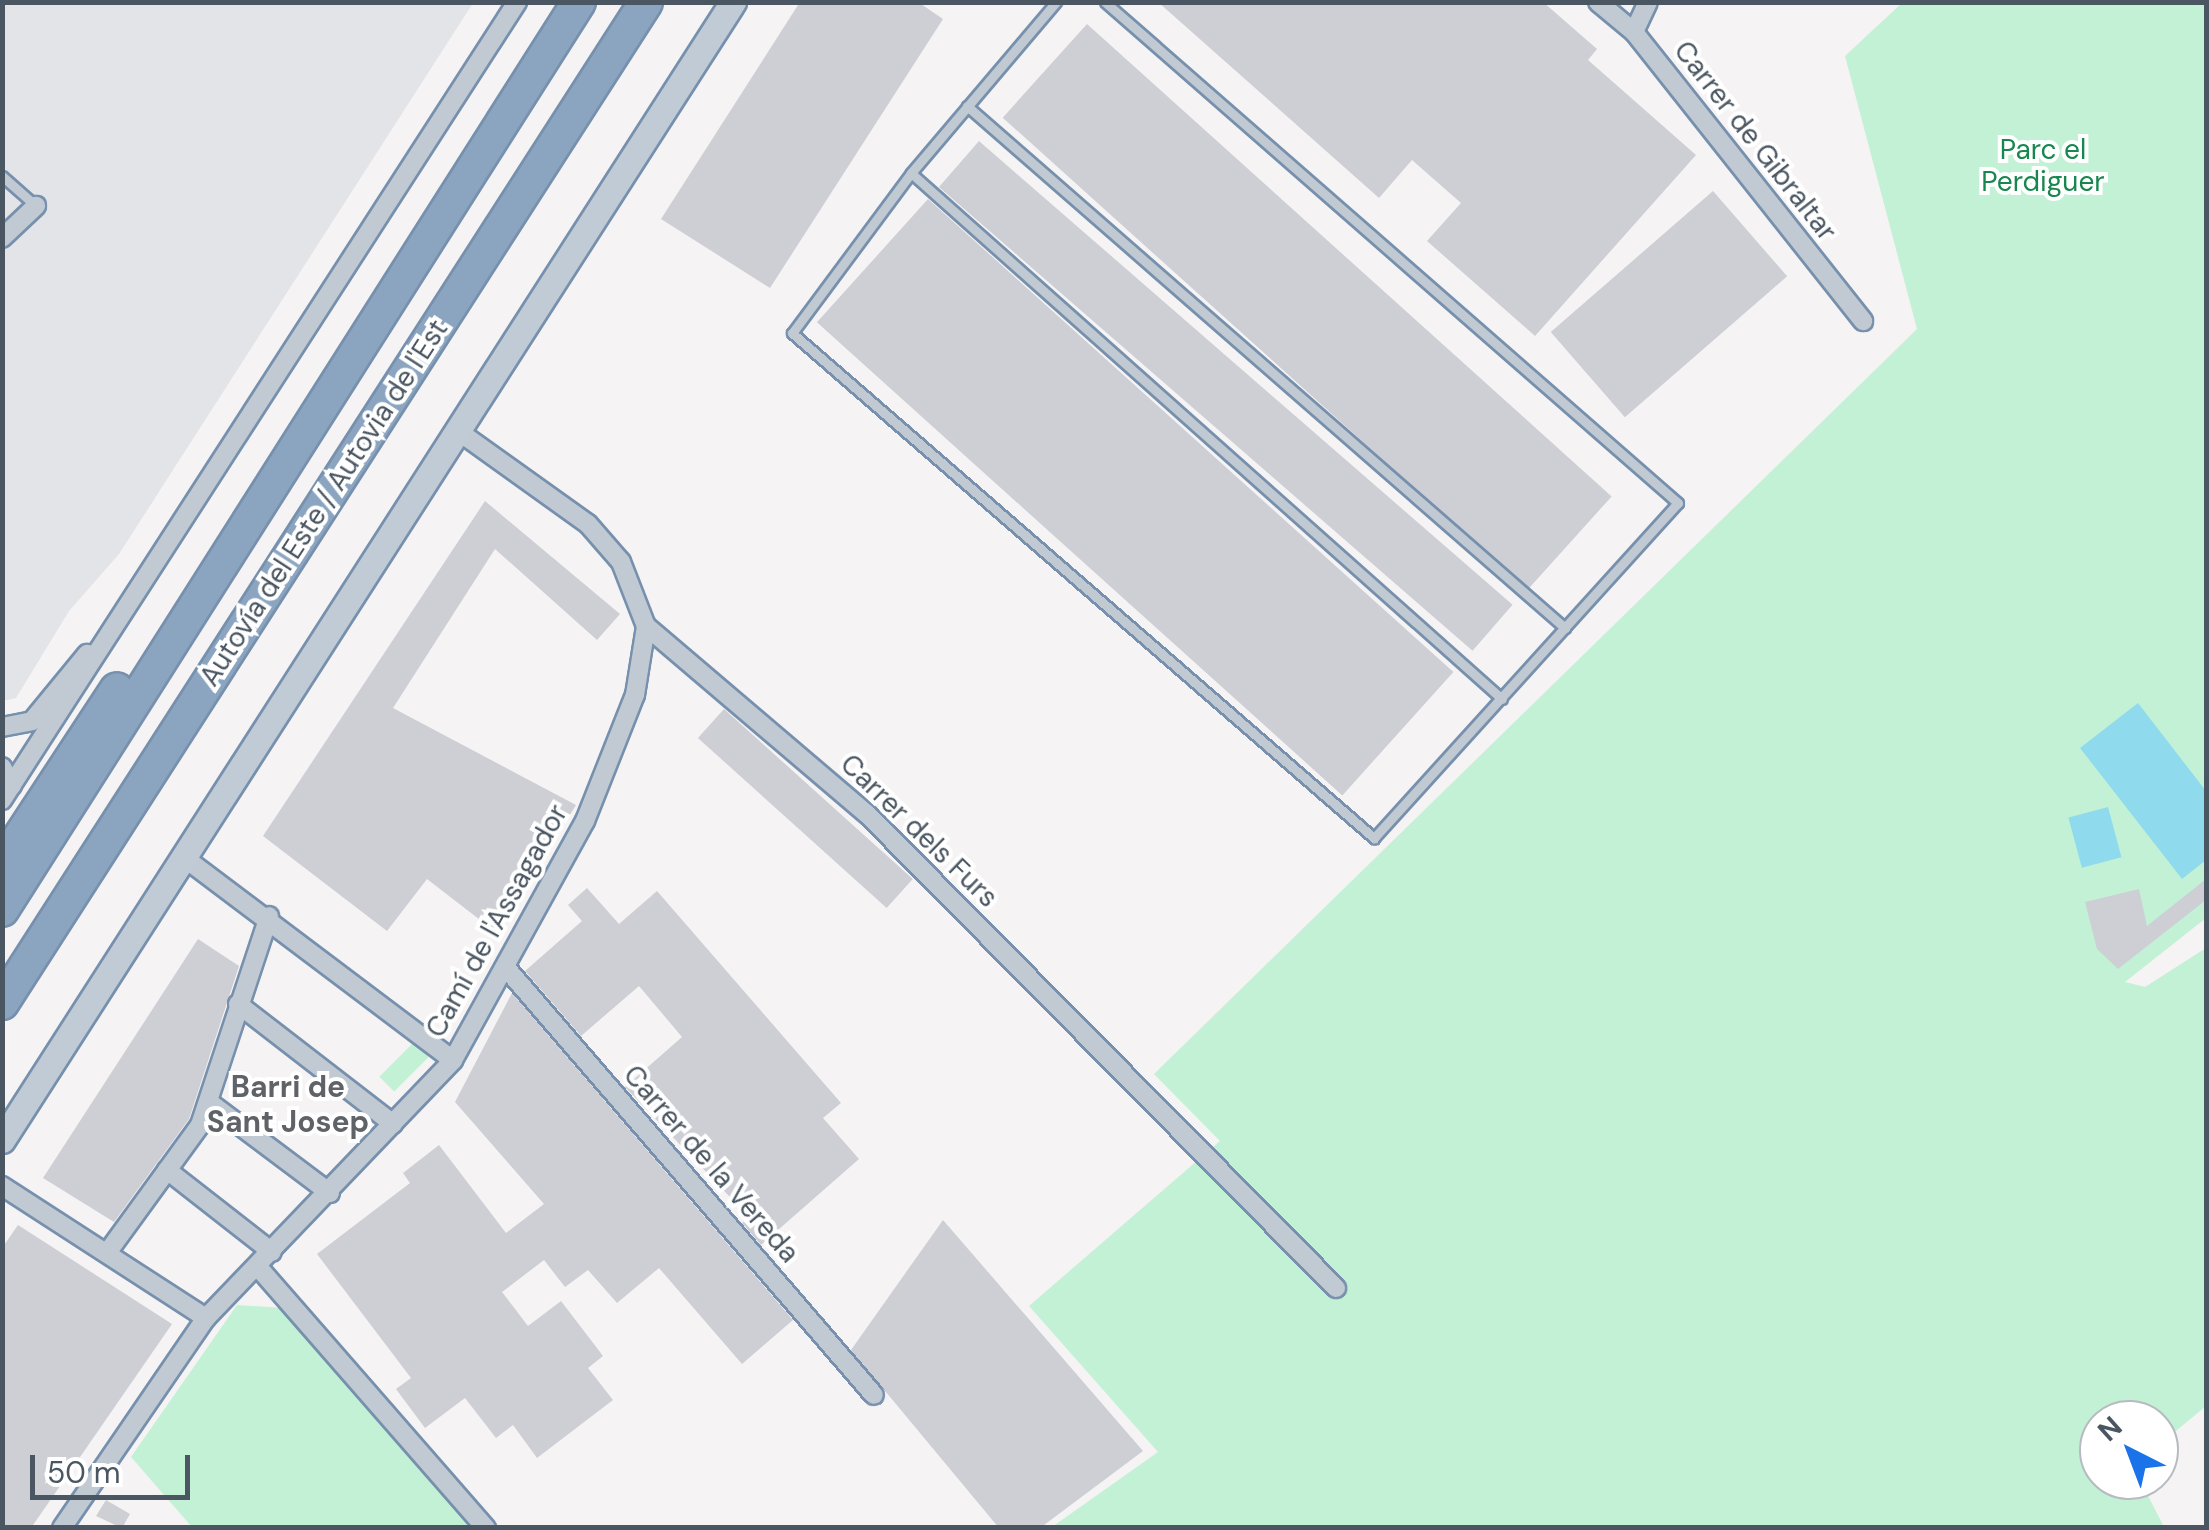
<!DOCTYPE html>
<html>
<head>
<meta charset="utf-8">
<style>
	body { margin:0 }
	#map { position:relative; width:2209px; height:1530px; overflow:hidden; background:#f5f3f3; font-family:"DM Sans",sans-serif }
	div>[style] { position:absolute }
	.airport>* { inset:0; background:#e2e4e7 }
	.green>* { inset:0; background:#c3f1d5; transform-origin:0 0 }
	.water>* { inset:0; background:#90daee; transform-origin:0 0 }
	.building>* { inset:0; background:#cdcfd5; transform-origin:0 0 }
	.roads { filter:drop-shadow(2px 0 #7690ad) drop-shadow(-2px 0 #7690ad) drop-shadow(0 2px #7690ad) drop-shadow(0 -2px #7690ad) }
	.lane>* { height:9px; margin:-4.5px; padding:0 4.5px; transform-origin:4.5px; border-radius:4.5px; background:#c1cad2 }
	.street>* { height:18px; margin:-9px; padding:0 9px; transform-origin:9px; border-radius:9px; background:#c1cad2 }
	.secondary>* { height:25px; margin:-12.5px; padding:0 12.5px; transform-origin:12.5px; border-radius:12.5px; background:#c1cbd6 }
	.highway>* { height:32px; margin:-16px; padding:0 16px; transform-origin:16px; border-radius:16px; background:#8ba5c1 }
	span { translate:-50% -50%; white-space:nowrap; text-align:center; line-height:1.15; -webkit-text-stroke:8px #fff; paint-order:stroke }
	.street-label { font-size:28px; color:#4a5661 }
	.park-label { font-size:28px; color:#17864f }
	.neighbourhood-label { font-size:30px; color:#5f6368; font-weight:700 }
	.frame { position:absolute; inset:0; border:5px solid #4a5661; pointer-events:none }
	.north { position:absolute; left:2079px; top:1400px; width:100px; height:100px; box-sizing:border-box; background:#fff; border:2px solid #b7bbc0; border-radius:50%; rotate:318deg; font-size:28px; font-weight:700; line-height:40px; text-align:center; color:#4a5661 }
	.north::after { content:''; display:block; margin:auto; width:35px; height:45px; background:#1a73e8; clip-path:polygon(50% 0,100% 100%,50% 72%,0 100%) }
	.scale { position:absolute; left:30px; top:1455px; width:160px; height:45px; box-sizing:border-box; border:5px solid #4a5661; border-top:0; padding-left:12px; font-size:30px; line-height:35px; white-space:nowrap; color:#4a5661; -webkit-text-stroke:8px #fff; paint-order:stroke }
</style>
</head>
<body>
<div id="map">
	<div class="airport">
		<i style="clip-path:polygon(3px 3px,473px 3px,119px 554px,69px 611px,16px 698px,3px 701px)"></i>
	</div>
	<div class="green">
		<i style="clip-path:polygon(1902px 3px,2206px 3px,2206px 918px,2125px 982px,2145px 987px,2206px 948px,2206px 1406px,2159px 1445px,2159px 1420px,2099px 1420px,2099px 1480px,2140px 1480px,2164px 1527px,1052px 1527px,1158px 1452px,1029px 1306px,1220px 1141px,1154px 1074px,1917px 329px,1845px 56px)"></i>
		<i style="left:414px;top:1042px;width:21px;height:49px;rotate:45deg"></i>
		<i style="clip-path:polygon(237px 1305px,285px 1308px,476px 1527px,192px 1527px,131px 1457px)"></i>
	</div>
	<div class="water">
		<i style="clip-path:polygon(2138px 703px,2206px 791px,2206px 860px,2182px 879px,2080px 748px)"></i>
		<i style="left:2108px;top:807px;width:52px;height:41px;rotate:75deg"></i>
	</div>
	<div class="building">
		<i style="clip-path:polygon(800px 2px,918px 2px,943px 19px,770px 288px,661px 219px)"></i>
		<i style="clip-path:polygon(1158px 2px,1543px 2px,1597px 49px,1588px 60px,1696px 155px,1535px 336px,1427px 241px,1461px 203px,1412px 160px,1379px 198px)"></i>
		<i style="left:1087px;top:24px;width:706px;height:126px;rotate:42deg"></i>
		<i style="left:979px;top:141px;width:707px;height:61px;rotate:41deg"></i>
		<i style="left:1713px;top:191px;width:113px;height:215px;rotate:49deg"></i>
		<i style="left:928px;top:199px;width:707px;height:166px;rotate:42deg"></i>
		<i style="clip-path:polygon(485px 501px,620px 614px,597px 640px,495px 549px,393px 708px,576px 805px,497px 933px,427px 879px,387px 931px,263px 836px)"></i>
		<i style="left:724px;top:709px;width:254px;height:39px;rotate:42deg"></i>
		<i style="clip-path:polygon(2206px 879px,2206px 900px,2118px 969px,2097px 949px,2085px 902px,2139px 889px,2147px 926px)"></i>
		<i style="clip-path:polygon(587px 888px,619px 924px,657px 891px,841px 1103px,823px 1118px,859px 1159px,761px 1245px,742px 1223px,749px 1217px,625px 1087px,682px 1037px,639px 986px,581px 1036px,525px 971px,582px 921px,568px 905px)"></i>
		<i style="clip-path:polygon(198px 939px,239px 966px,189px 1119px,114px 1222px,43px 1178px)"></i>
		<i style="clip-path:polygon(512px 993px,793px 1320px,742px 1364px,659px 1268px,617px 1303px,588px 1270px,565px 1287px,544px 1260px,502px 1292px,528px 1326px,561px 1301px,603px 1356px,588px 1368px,613px 1400px,537px 1458px,513px 1425px,496px 1438px,465px 1398px,425px 1428px,396px 1389px,411px 1378px,317px 1254px,410px 1183px,403px 1173px,439px 1145px,506px 1233px,544px 1204px,455px 1102px)"></i>
		<i style="clip-path:polygon(943px 1220px,1143px 1451px,1040px 1528px,999px 1528px,851px 1350px)"></i>
		<i style="clip-path:polygon(18px 1225px,172px 1324px,31px 1528px,2px 1528px,2px 1248px)"></i>
		<i style="clip-path:polygon(106px 1500px,130px 1514px,122px 1528px,96px 1516px)"></i>
	</div>
	<div class="roads">
		<div class="lane">
			<i style="left:1056px;top:2px;width:224px;rotate:130.3deg"></i>
			<i style="left:911px;top:173px;width:199px;rotate:126.6deg"></i>
			<i style="left:792px;top:333px;width:771px;rotate:40.95deg"></i>
			<i style="left:1374px;top:838px;width:452px;rotate:-47.8deg"></i>
			<i style="left:1678px;top:503px;width:761px;rotate:-138.84deg"></i>
			<i style="left:967px;top:106px;width:794px;rotate:41.12deg"></i>
			<i style="left:911px;top:173px;width:791px;rotate:41.67deg"></i>
			<i style="left:2px;top:176px;width:44px;rotate:41.3deg"></i>
		</div>
		<div class="street">
			<i style="left:1598px;top:2px;width:47px;rotate:39.8deg"></i>
			<i style="left:1634px;top:32px;width:369px;rotate:51.6deg"></i>
			<i style="left:1634px;top:32px;width:33px;rotate:-65deg"></i>
			<i style="left:2px;top:238px;width:47px;rotate:-43.3deg"></i>
			<i style="left:458px;top:431px;width:160px;rotate:35.6deg"></i>
			<i style="left:588px;top:524px;width:50px;rotate:49deg"></i>
			<i style="left:621px;top:562px;width:69px;rotate:68.7deg"></i>
			<i style="left:646px;top:626px;width:290px;rotate:40.4deg"></i>
			<i style="left:867px;top:814px;width:667px;rotate:45.3deg"></i>
			<i style="left:2px;top:727px;width:31px;rotate:-11deg"></i>
			<i style="left:32px;top:721px;width:87px;rotate:-50.6deg"></i>
			<i style="left:2px;top:767px;width:21px;rotate:62deg"></i>
			<i style="left:2px;top:800px;width:950px;rotate:-57.16deg"></i>
			<i style="left:182px;top:856px;width:339px;rotate:37deg"></i>
			<i style="left:507px;top:969px;width:562px;rotate:49.26deg"></i>
			<i style="left:238px;top:1004px;width:196px;rotate:37.7deg"></i>
			<i style="left:210px;top:1103px;width:150px;rotate:36.9deg"></i>
			<i style="left:167px;top:1170px;width:133px;rotate:38deg"></i>
			<i style="left:2px;top:1186px;width:243px;rotate:32.9deg"></i>
			<i style="left:107px;top:1253px;width:158px;rotate:-54deg"></i>
			<i style="left:200px;top:1125px;width:220px;rotate:-71.7deg"></i>
			<i style="left:258px;top:1267px;width:347px;rotate:48.9deg"></i>
			<i style="left:62px;top:1528px;width:255px;rotate:-55.6deg"></i>
			<i style="left:206px;top:1318px;width:357px;rotate:-46.2deg"></i>
			<i style="left:453px;top:1060px;width:273px;rotate:-61.1deg"></i>
			<i style="left:585px;top:821px;width:136px;rotate:-68.4deg"></i>
			<i style="left:635px;top:695px;width:70px;rotate:-80.9deg"></i>
		</div>
		<div class="secondary">
			<i style="left:2px;top:1140px;width:1353px;rotate:-57.29deg"></i>
		</div>
		<div class="highway">
			<i style="left:2px;top:864px;width:209px;rotate:-56.7deg"></i>
			<i style="left:2px;top:910px;width:1076px;rotate:-57.57deg"></i>
			<i style="left:2px;top:1003px;width:1190px;rotate:-57.24deg"></i>
		</div>
	</div>
	<div class="street-label">
		<span style="left:1755px;top:141px;rotate:52deg">Carrer de Gibraltar</span>
		<span style="left:324px;top:503px;rotate:-57deg">Autovía del Este / Autovia de l'Est</span>
		<span style="left:919px;top:831px;rotate:44deg">Carrer dels Furs</span>
		<span style="left:497px;top:921px;rotate:-61deg">Camí de l'Assagador</span>
		<span style="left:711px;top:1164px;rotate:49deg">Carrer de la Vereda</span>
	</div>
	<div class="park-label">
		<span style="left:2043px;top:166px">Parc el<br>Perdiguer</span>
	</div>
	<div class="neighbourhood-label">
		<span style="left:288px;top:1104px">Barri de<br>Sant Josep</span>
	</div>
	<div class="frame"></div>
	<div class="north">N</div>
	<div class="scale">50 m</div>
</div>
</body>
</html>
